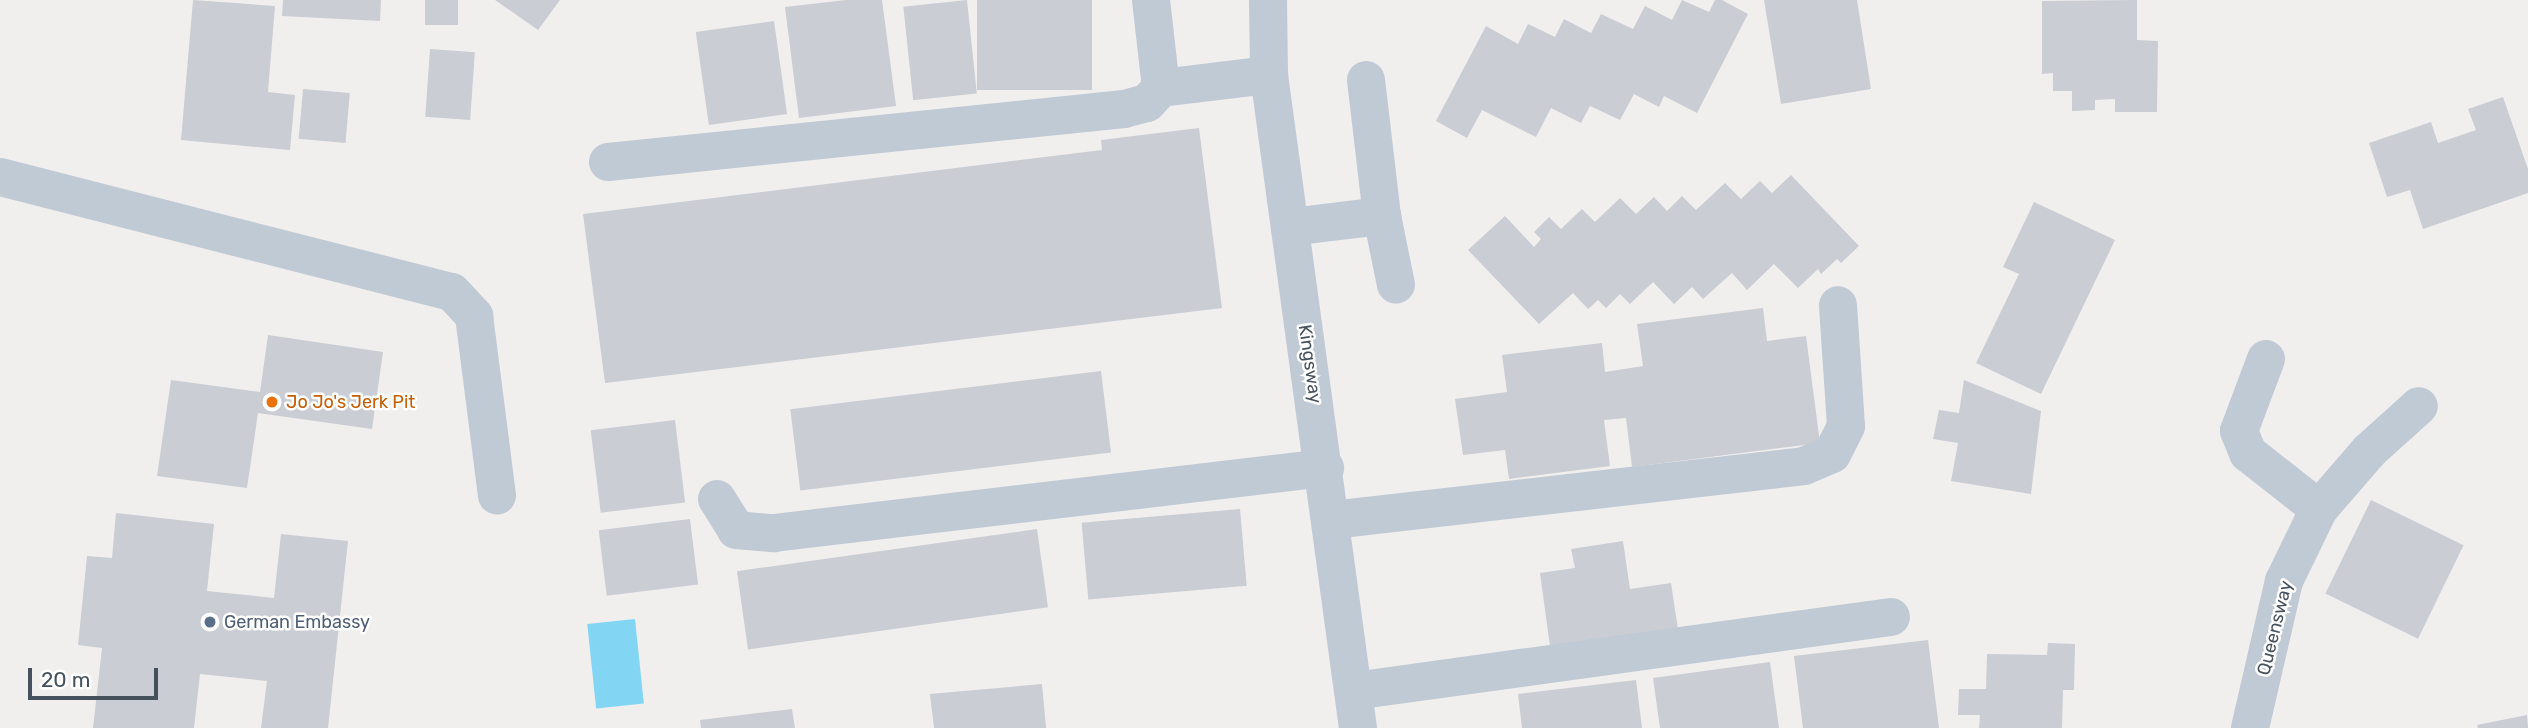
<!DOCTYPE html>
<html>
<head>
<meta charset="utf-8">
<style>
	body { margin:0 }
	#map { position:relative; width:2528px; height:728px; overflow:hidden; background:#f1eeee; font-family:Rubik,sans-serif }
	div>[style] { position:absolute }
	.water>* { inset:0; background:#82d6f3; transform-origin:0 0 }
	.building>* { inset:0; background:#cacdd3; transform-origin:0 0 }
	.minor>* { height:38px; margin:-19px; padding:0 19px; transform-origin:19px; border-radius:19px; background:#c0cad5 }
	.dots>* { width:19px; height:19px; translate:-50% -50%; box-sizing:border-box; border:4px solid #fff; border-radius:50% }
	span { translate:-50% -50%; white-space:nowrap; text-align:center; line-height:1.15; -webkit-text-stroke:5px #fff; paint-order:stroke }
	.street-label { font-size:18px; color:#45515d }
	.food-label { font-size:18px; color:#c56008 }
	.left { translate:0 -50%; text-align:left }
	.service-label { font-size:18px; color:#4e5e75 }
	.scale { position:absolute; left:28px; top:668px; width:130px; height:32px; box-sizing:border-box; border:4px solid #45515d; border-top:0; padding-left:9px; font-size:21px; line-height:24px; white-space:nowrap; color:#45515d; -webkit-text-stroke:5px #fff; paint-order:stroke }
</style>
</head>
<body>
<div id="map">
	<div class="water">
		<i style="left:635px;top:619px;width:85px;height:48px;rotate:84deg"></i>
	</div>
	<div class="building">
		<i style="clip-path:polygon(193px 0,275px 6px,268px 92px,295px 95px,290px 150px,181px 140px)"></i>
		<i style="clip-path:polygon(283px 0,381px 0,380px 21px,282px 16px)"></i>
		<i style="left:425px;top:0;width:33px;height:25px"></i>
		<i style="clip-path:polygon(495px 0,560px 0,538px 30px)"></i>
		<i style="clip-path:polygon(846px 0,882px 0,896px 106px,799px 118px,785px 7px)"></i>
		<i style="left:967px;top:0;width:94px;height:64px;rotate:84deg"></i>
		<i style="left:977px;top:0;width:115px;height:90px"></i>
		<i style="clip-path:polygon(1682px 0,1709px 12px,1715px 0,1722px 0,1748px 14px,1697px 113px,1664px 96px,1659px 107px,1634px 94px,1620px 120px,1590px 106px,1581px 123px,1551px 108px,1536px 137px,1482px 110px,1467px 138px,1436px 121px,1486px 26px,1518px 44px,1528px 24px,1555px 37px,1564px 19px,1591px 33px,1601px 14px,1633px 29px,1645px 6px,1672px 20px)"></i>
		<i style="clip-path:polygon(1764px 0,1857px 0,1871px 89px,1781px 104px)"></i>
		<i style="clip-path:polygon(2137px 0,2137px 40px,2158px 41px,2157px 112px,2115px 112px,2115px 99px,2095px 100px,2095px 110px,2072px 111px,2072px 91px,2053px 91px,2053px 73px,2042px 74px,2042px 1px)"></i>
		<i style="left:774px;top:21px;width:94px;height:79px;rotate:82deg"></i>
		<i style="left:430px;top:49px;width:45px;height:68px;rotate:4deg"></i>
		<i style="left:303px;top:89px;width:47px;height:50px;rotate:5deg"></i>
		<i style="clip-path:polygon(2503px 97px,2528px 169px,2528px 193px,2423px 229px,2410px 190px,2387px 197px,2369px 143px,2431px 122px,2438px 143px,2476px 130px,2468px 109px)"></i>
		<i style="clip-path:polygon(1199px 128px,1222px 308px,605px 383px,583px 214px,1102px 150px,1101px 140px)"></i>
		<i style="clip-path:polygon(1791px 175px,1859px 246px,1841px 263px,1837px 259px,1821px 274px,1818px 269px,1798px 288px,1774px 264px,1747px 290px,1732px 273px,1703px 299px,1692px 287px,1674px 304px,1653px 282px,1630px 304px,1620px 294px,1606px 308px,1598px 300px,1588px 309px,1573px 293px,1539px 324px,1468px 250px,1505px 216px,1534px 247px,1541px 239px,1534px 232px,1549px 217px,1561px 229px,1582px 209px,1595px 222px,1620px 198px,1636px 214px,1654px 197px,1667px 211px,1682px 196px,1696px 210px,1725px 183px,1741px 199px,1760px 181px,1772px 193px)"></i>
		<i style="clip-path:polygon(2034px 202px,2115px 240px,2041px 394px,1976px 363px,2019px 274px,2003px 267px)"></i>
		<i style="clip-path:polygon(1763px 308px,1767px 341px,1806px 336px,1820px 443px,1632px 467px,1626px 418px,1604px 420px,1610px 466px,1509px 479px,1505px 450px,1463px 455px,1455px 399px,1507px 392px,1502px 355px,1602px 343px,1605px 372px,1643px 366px,1637px 324px)"></i>
		<i style="clip-path:polygon(268px 335px,383px 352px,372px 429px,258px 413px,247px 488px,157px 476px,171px 380px,260px 392px)"></i>
		<i style="left:1101px;top:371px;width:82px;height:313px;rotate:83deg"></i>
		<i style="clip-path:polygon(1964px 380px,2041px 411px,2031px 494px,1951px 481px,1958px 443px,1933px 439px,1939px 410px,1959px 413px)"></i>
		<i style="left:675px;top:420px;width:83px;height:85px;rotate:83deg"></i>
		<i style="left:2371px;top:500px;width:103px;height:104px;rotate:26deg"></i>
		<i style="left:1240px;top:509px;width:77px;height:159px;rotate:85deg"></i>
		<i style="clip-path:polygon(116px 513px,214px 524px,207px 591px,274px 598px,281px 534px,348px 541px,328px 728px,261px 728px,267px 681px,200px 674px,194px 728px,93px 728px,102px 648px,78px 645px,87px 556px,112px 558px)"></i>
		<i style="left:690px;top:519px;width:66px;height:92px;rotate:83deg"></i>
		<i style="left:1037px;top:529px;width:79px;height:303px;rotate:82deg"></i>
		<i style="clip-path:polygon(1623px 541px,1630px 589px,1671px 583px,1679px 636px,1551px 654px,1540px 573px,1575px 568px,1571px 549px)"></i>
		<i style="clip-path:polygon(1928px 640px,1939px 728px,1803px 728px,1794px 656px)"></i>
		<i style="clip-path:polygon(2048px 643px,2075px 644px,2074px 690px,2063px 690px,2062px 728px,1979px 728px,1980px 715px,1958px 715px,1959px 689px,1986px 689px,1987px 654px,2047px 655px)"></i>
		<i style="clip-path:polygon(1770px 662px,1779px 728px,1660px 728px,1653px 678px)"></i>
		<i style="clip-path:polygon(1636px 680px,1642px 728px,1522px 728px,1518px 694px)"></i>
		<i style="clip-path:polygon(1042px 684px,1046px 728px,934px 728px,930px 694px)"></i>
		<i style="clip-path:polygon(792px 709px,795px 728px,701px 728px,700px 720px)"></i>
		<i style="clip-path:polygon(2527px 715px,2528px 728px,2478px 728px,2477px 725px)"></i>
	</div>
	<div class="minor">
		<i style="left:1151px;top:0;width:89px;rotate:83.5deg"></i>
		<i style="left:1268px;top:0;width:75px;rotate:89.2deg"></i>
		<i style="left:1269px;top:75px;width:659px;rotate:82.24deg"></i>
		<i style="left:1366px;top:80px;width:137px;rotate:83.3deg"></i>
		<i style="left:608px;top:162px;width:519px;rotate:-5.86deg"></i>
		<i style="left:1124px;top:109px;width:24px;rotate:-15deg"></i>
		<i style="left:1147px;top:103px;width:21px;rotate:-47deg"></i>
		<i style="left:1161px;top:88px;width:109px;rotate:-6.9deg"></i>
		<i style="left:0;top:177px;width:466px;rotate:14.3deg"></i>
		<i style="left:452px;top:292px;width:33px;rotate:47deg"></i>
		<i style="left:474px;top:316px;width:181px;rotate:82.7deg"></i>
		<i style="left:1290px;top:227px;width:93px;rotate:-6.8deg"></i>
		<i style="left:1382px;top:216px;width:70px;rotate:78.5deg"></i>
		<i style="left:2266px;top:359px;width:77px;rotate:110.6deg"></i>
		<i style="left:2239px;top:431px;width:24px;rotate:68deg"></i>
		<i style="left:2248px;top:453px;width:90px;rotate:38.3deg"></i>
		<i style="left:717px;top:499px;width:36px;rotate:58deg"></i>
		<i style="left:736px;top:530px;width:38px;rotate:5deg"></i>
		<i style="left:774px;top:533px;width:555px;rotate:-6.73deg"></i>
		<i style="left:1332px;top:520px;width:475px;rotate:-6.5deg"></i>
		<i style="left:1804px;top:466px;width:30px;rotate:-23deg"></i>
		<i style="left:1832px;top:454px;width:31px;rotate:-63deg"></i>
		<i style="left:1846px;top:426px;width:121px;rotate:-93.8deg"></i>
		<i style="left:1354px;top:691px;width:542px;rotate:-7.85deg"></i>
		<i style="left:2250px;top:728px;width:151px;rotate:-77deg"></i>
		<i style="left:2284px;top:581px;width:80px;rotate:-64.1deg"></i>
		<i style="left:2319px;top:509px;width:77px;rotate:-49.2deg"></i>
		<i style="left:2369px;top:451px;width:67px;rotate:-42deg"></i>
	</div>
	<div class="dots">
		<i style="left:272px;top:402px;background:#e8710a"></i>
		<i style="left:210px;top:622px;background:#5c6f8a"></i>
	</div>
	<div class="street-label">
		<span style="left:1310px;top:364px;rotate:82deg">Kingsway</span>
		<span style="left:2275px;top:628px;rotate:-76deg">Queensway</span>
	</div>
	<div class="food-label">
		<span class="left" style="left:286px;top:402px">Jo Jo's Jerk Pit</span>
	</div>
	<div class="service-label">
		<span class="left" style="left:224px;top:622px">German Embassy</span>
	</div>
	<div class="scale">20 m</div>
</div>
</body>
</html>
